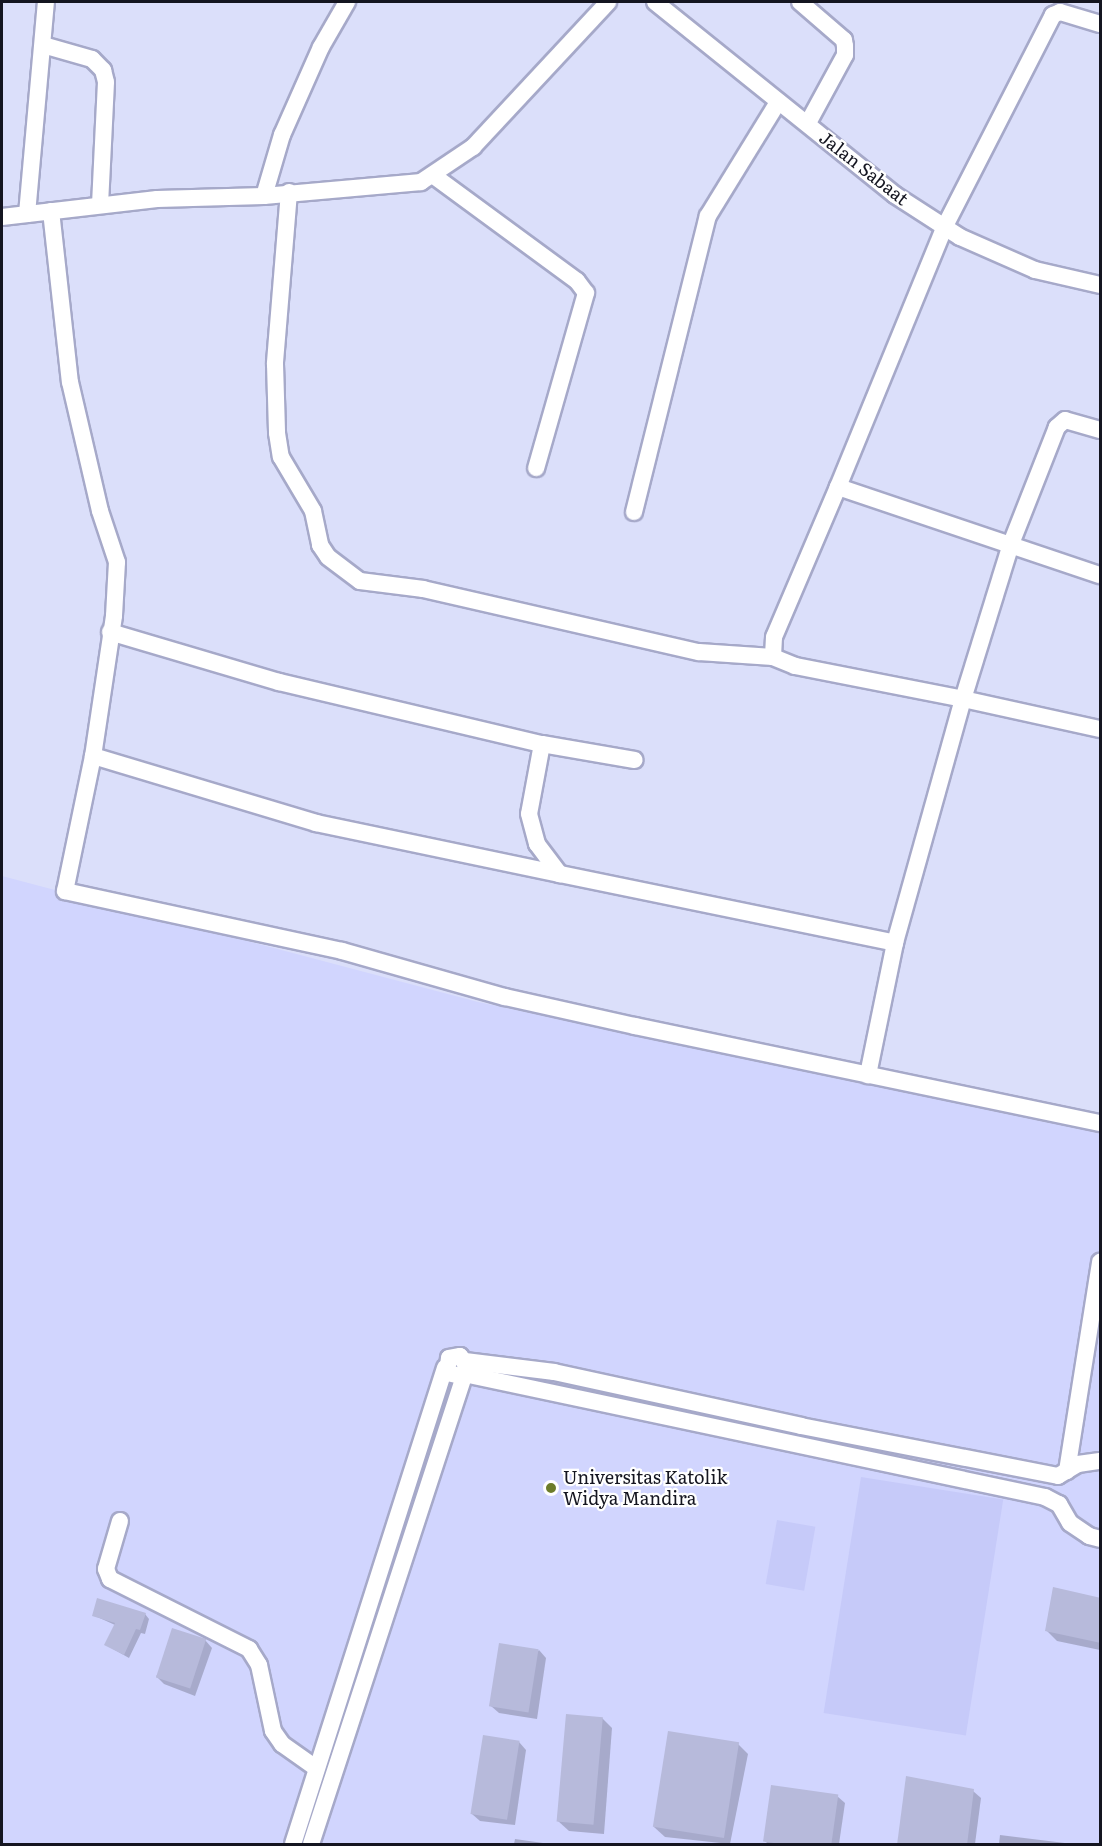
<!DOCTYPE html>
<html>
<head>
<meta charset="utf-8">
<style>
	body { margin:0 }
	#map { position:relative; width:1102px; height:1846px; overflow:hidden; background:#dbdffa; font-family:Literata,serif }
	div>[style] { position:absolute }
	.built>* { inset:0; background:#d1d5fe }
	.green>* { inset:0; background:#c6caf9; transform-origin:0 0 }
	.shadow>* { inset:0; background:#0003 }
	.building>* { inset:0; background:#b7badb; transform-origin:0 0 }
	.roads { filter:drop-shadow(2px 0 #a6a9c9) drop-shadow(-2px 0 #a6a9c9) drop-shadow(0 2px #a6a9c9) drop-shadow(0 -2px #a6a9c9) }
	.minor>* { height:16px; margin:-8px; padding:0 8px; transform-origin:8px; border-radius:8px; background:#fff }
	.dots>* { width:16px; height:16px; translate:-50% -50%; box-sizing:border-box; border:3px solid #fff; border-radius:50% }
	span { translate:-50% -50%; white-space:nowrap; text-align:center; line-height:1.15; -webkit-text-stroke:4.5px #fff; paint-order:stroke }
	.street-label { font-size:18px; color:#141520 }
	.poi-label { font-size:18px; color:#141520 }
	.left { translate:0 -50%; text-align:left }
	.frame { position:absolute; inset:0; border:3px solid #141520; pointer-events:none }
</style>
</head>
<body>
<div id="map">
	<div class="built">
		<i style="clip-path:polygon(2px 876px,478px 1002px,1100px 1132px,1100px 1844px,2px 1844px)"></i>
	</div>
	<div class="green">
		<i style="left:861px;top:1477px;width:144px;height:239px;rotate:9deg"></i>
		<i style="left:777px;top:1520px;width:39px;height:65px;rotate:10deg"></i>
	</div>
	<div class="shadow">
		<i style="clip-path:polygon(1100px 1600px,1100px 1650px,1057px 1641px,1047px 1631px)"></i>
		<i style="clip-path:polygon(145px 1614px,149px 1619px,145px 1634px,141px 1633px,129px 1658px,106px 1645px,115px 1625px,93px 1615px)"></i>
		<i style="clip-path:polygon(205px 1640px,212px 1648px,195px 1696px,164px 1684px,156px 1676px)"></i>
		<i style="clip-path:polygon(539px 1650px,546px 1658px,537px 1719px,499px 1713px,491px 1706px)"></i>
		<i style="clip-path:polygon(602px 1718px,612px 1728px,604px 1834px,569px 1831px,558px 1821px)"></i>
		<i style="clip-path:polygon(519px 1742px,526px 1750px,515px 1825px,480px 1821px,472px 1814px)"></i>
		<i style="clip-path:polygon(738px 1744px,748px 1754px,730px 1844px,665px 1837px,654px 1827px)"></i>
		<i style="clip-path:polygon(973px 1791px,981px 1798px,975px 1844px,898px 1844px)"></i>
		<i style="clip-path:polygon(837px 1796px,845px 1803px,839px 1844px,768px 1844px,764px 1840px)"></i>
		<i style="clip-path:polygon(1000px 1835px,1073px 1844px,999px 1844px)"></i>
		<i style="clip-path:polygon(515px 1839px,550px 1844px,514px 1844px)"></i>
	</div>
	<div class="building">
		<i style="clip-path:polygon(1053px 1587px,1101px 1598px,1101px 1643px,1045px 1631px)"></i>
		<i style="clip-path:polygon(97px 1598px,146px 1613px,140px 1630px,136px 1629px,124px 1655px,104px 1645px,115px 1623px,92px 1616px)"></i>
		<i style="left:172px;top:1628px;width:36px;height:52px;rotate:18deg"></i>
		<i style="left:499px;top:1643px;width:40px;height:64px;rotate:9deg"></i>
		<i style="left:566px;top:1714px;width:37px;height:108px;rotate:5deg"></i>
		<i style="left:668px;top:1731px;width:72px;height:97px;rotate:9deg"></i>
		<i style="left:483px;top:1735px;width:37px;height:80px;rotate:9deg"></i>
		<i style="clip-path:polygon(906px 1776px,974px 1789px,967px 1845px,897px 1845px)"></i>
		<i style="left:771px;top:1785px;width:68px;height:57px;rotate:8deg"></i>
	</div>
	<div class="roads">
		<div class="minor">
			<i style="left:655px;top:2px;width:308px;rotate:38.8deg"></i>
			<i style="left:895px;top:195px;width:77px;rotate:32.9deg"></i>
			<i style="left:960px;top:237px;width:82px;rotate:23.7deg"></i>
			<i style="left:1035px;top:270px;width:67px;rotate:13deg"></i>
			<i style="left:800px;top:2px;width:58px;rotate:40.8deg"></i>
			<i style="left:844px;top:40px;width:6px;rotate:81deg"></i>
			<i style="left:845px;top:46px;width:9px;rotate:90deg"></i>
			<i style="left:845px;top:55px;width:77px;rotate:118.6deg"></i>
			<i style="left:1100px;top:24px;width:42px;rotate:-163.3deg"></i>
			<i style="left:1060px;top:12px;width:8px;rotate:157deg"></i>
			<i style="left:1053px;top:15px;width:237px;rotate:117.1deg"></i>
			<i style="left:945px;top:226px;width:282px;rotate:112.3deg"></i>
			<i style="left:838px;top:487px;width:276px;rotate:18.6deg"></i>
			<i style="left:43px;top:45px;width:51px;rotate:15.9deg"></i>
			<i style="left:92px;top:59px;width:16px;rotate:45deg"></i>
			<i style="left:103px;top:70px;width:12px;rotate:76deg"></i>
			<i style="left:106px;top:82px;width:123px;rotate:92.8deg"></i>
			<i style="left:434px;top:176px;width:177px;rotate:36.3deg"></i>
			<i style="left:577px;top:281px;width:15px;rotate:53deg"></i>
			<i style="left:586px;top:293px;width:182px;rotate:105.9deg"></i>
			<i style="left:289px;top:192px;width:173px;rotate:94.7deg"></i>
			<i style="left:275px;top:364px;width:69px;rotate:88.3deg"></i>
			<i style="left:277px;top:433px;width:24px;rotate:81deg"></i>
			<i style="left:281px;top:457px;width:63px;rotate:59.3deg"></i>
			<i style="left:313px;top:511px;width:35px;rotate:78deg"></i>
			<i style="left:320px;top:545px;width:14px;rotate:56deg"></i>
			<i style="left:328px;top:557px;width:40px;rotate:37deg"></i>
			<i style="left:360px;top:581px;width:64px;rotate:7.2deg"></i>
			<i style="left:423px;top:589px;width:283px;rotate:12.9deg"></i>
			<i style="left:699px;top:652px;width:74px;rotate:3.9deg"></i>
			<i style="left:264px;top:196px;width:64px;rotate:-73.6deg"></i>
			<i style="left:282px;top:135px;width:96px;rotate:-66.1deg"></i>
			<i style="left:321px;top:47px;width:52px;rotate:-60deg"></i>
			<i style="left:51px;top:211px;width:172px;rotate:83.7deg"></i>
			<i style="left:70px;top:382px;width:132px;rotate:76.9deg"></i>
			<i style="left:100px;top:511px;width:54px;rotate:71.6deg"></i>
			<i style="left:117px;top:562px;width:54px;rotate:93.2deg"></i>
			<i style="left:114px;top:616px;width:142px;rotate:98.5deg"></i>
			<i style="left:93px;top:756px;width:138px;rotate:101.7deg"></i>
			<i style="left:65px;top:891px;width:283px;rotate:12.2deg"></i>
			<i style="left:342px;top:951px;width:169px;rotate:15.8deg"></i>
			<i style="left:505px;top:997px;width:133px;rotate:12.6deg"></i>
			<i style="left:635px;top:1026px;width:475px;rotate:11.8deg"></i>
			<i style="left:27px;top:214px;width:213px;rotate:-84.9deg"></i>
			<i style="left:2px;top:217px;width:156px;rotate:-6.6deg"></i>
			<i style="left:157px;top:199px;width:107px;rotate:-1.6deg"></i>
			<i style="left:264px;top:196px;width:158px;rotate:-5.1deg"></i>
			<i style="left:421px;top:182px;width:63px;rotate:-33.9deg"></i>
			<i style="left:473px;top:147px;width:198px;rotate:-47deg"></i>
			<i style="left:1100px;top:430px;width:36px;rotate:-164deg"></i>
			<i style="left:1065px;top:420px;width:11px;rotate:139deg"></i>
			<i style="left:1057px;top:427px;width:126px;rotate:111.5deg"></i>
			<i style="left:1011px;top:544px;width:162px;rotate:107.2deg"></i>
			<i style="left:963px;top:699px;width:140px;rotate:12.4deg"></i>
			<i style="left:838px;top:487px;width:163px;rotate:113.1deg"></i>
			<i style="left:774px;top:637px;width:20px;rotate:93deg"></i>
			<i style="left:773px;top:657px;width:24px;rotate:22deg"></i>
			<i style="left:795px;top:666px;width:171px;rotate:11.1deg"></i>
			<i style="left:963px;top:699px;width:253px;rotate:105.6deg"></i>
			<i style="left:895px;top:943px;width:135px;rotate:101.6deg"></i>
			<i style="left:634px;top:512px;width:305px;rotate:-76deg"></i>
			<i style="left:708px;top:216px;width:134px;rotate:-58.4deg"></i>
			<i style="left:110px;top:632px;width:176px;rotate:16.5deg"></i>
			<i style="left:279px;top:682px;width:270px;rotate:13.3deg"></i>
			<i style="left:542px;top:744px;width:71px;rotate:100.5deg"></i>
			<i style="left:529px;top:814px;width:31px;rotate:75deg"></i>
			<i style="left:537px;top:844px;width:38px;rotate:53deg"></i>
			<i style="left:560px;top:874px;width:342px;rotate:11.6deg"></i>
			<i style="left:542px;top:744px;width:94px;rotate:9.8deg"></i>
			<i style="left:93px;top:756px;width:233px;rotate:16.7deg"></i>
			<i style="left:316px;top:823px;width:249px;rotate:11.8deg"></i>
			<i style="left:465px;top:1361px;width:90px;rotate:7deg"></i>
			<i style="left:554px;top:1372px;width:253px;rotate:12.3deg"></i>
			<i style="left:801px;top:1426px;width:262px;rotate:11deg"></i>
			<i style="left:1058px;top:1476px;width:23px;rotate:-31deg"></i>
			<i style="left:1078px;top:1464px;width:22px;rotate:-8deg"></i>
			<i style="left:464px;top:1374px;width:594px;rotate:11.95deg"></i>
			<i style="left:1045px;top:1497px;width:16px;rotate:27deg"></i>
			<i style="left:1059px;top:1504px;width:22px;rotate:60deg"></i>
			<i style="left:1070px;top:1523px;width:23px;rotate:34deg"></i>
			<i style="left:1089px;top:1536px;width:11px;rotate:15deg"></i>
			<i style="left:1067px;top:1471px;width:212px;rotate:-81deg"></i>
			<i style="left:120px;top:1521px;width:50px;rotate:106.3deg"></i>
			<i style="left:106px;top:1569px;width:11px;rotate:68deg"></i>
			<i style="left:110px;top:1579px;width:156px;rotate:26.7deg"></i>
			<i style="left:249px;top:1649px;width:19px;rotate:58deg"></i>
			<i style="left:259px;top:1665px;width:67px;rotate:78deg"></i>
			<i style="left:273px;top:1731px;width:16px;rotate:55deg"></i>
			<i style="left:282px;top:1744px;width:42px;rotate:35.2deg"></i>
			<i style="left:293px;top:1844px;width:500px;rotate:-72.3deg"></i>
			<i style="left:311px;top:1844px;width:502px;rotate:-71.89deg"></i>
			<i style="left:467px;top:1367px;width:13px;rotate:-122deg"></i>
			<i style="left:460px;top:1356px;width:11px;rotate:170deg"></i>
			<i style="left:449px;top:1358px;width:15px;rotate:98deg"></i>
			<i style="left:447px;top:1373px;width:14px;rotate:12deg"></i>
		</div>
	</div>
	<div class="dots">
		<i style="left:551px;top:1488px;background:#6c7c2a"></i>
	</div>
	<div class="street-label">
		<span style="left:864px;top:168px;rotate:38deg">Jalan Sabaat</span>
	</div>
	<div class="poi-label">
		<span class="left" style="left:563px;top:1488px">Universitas Katolik<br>Widya Mandira</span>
	</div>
	<div class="frame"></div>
</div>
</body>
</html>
